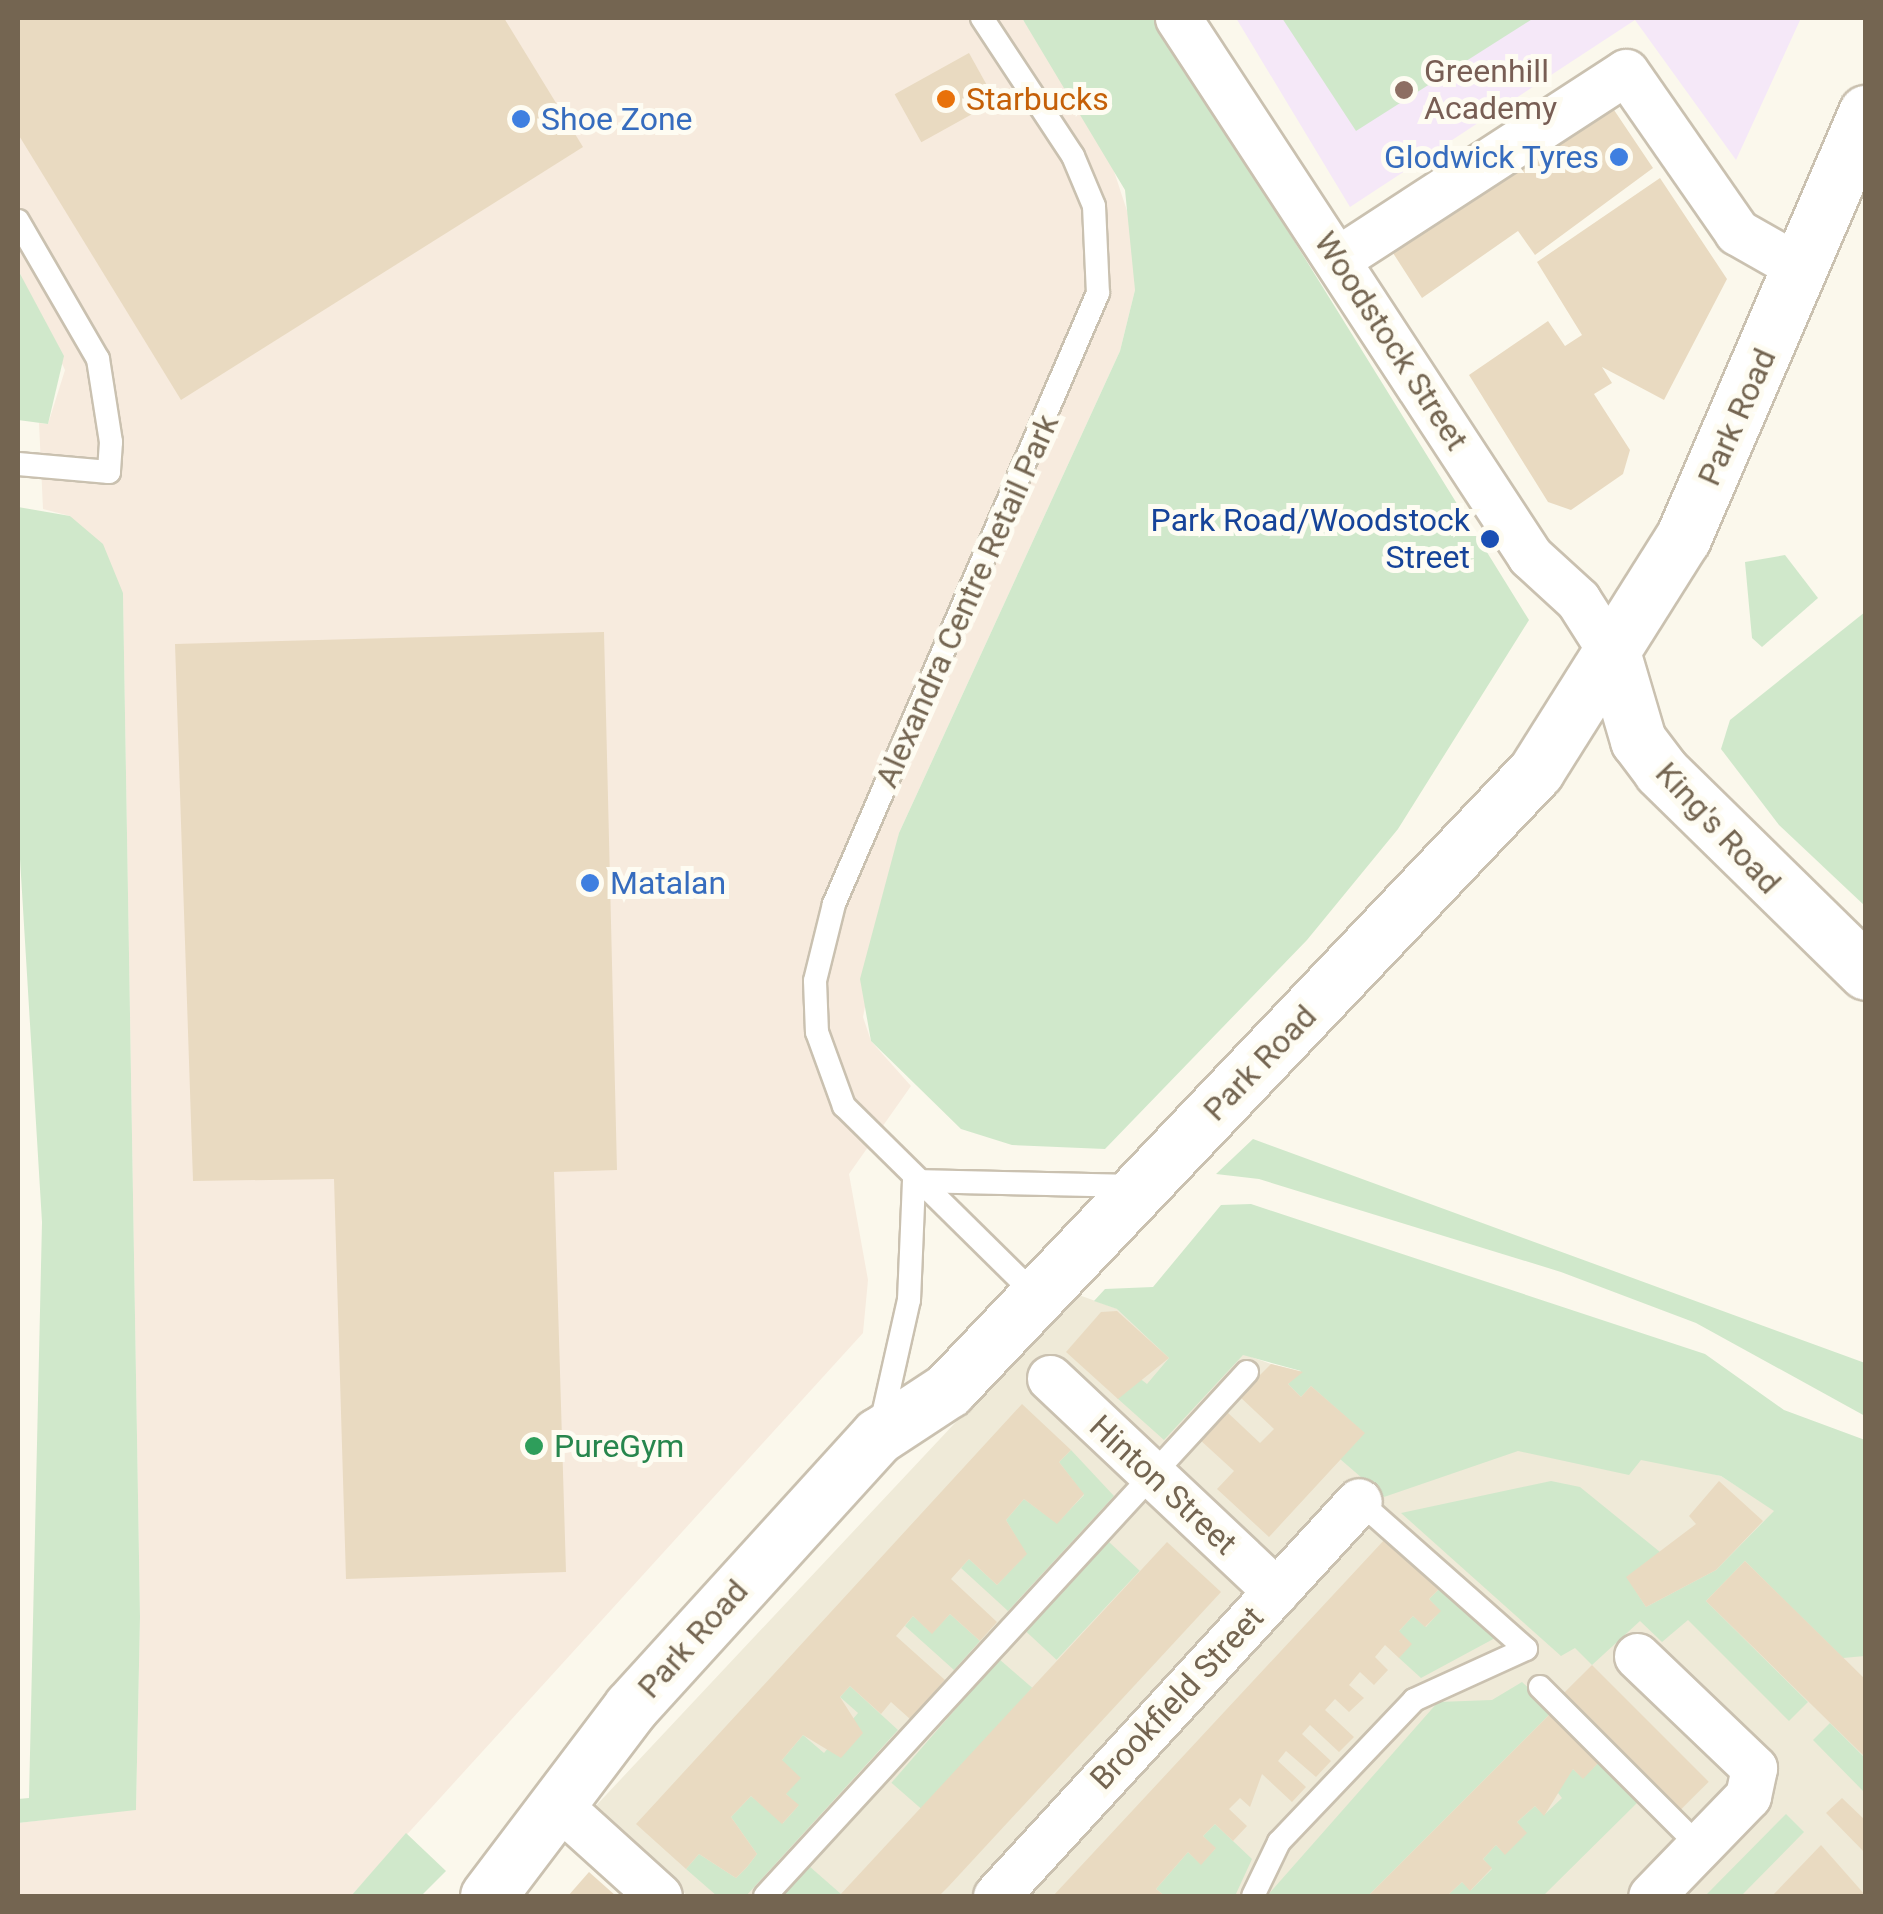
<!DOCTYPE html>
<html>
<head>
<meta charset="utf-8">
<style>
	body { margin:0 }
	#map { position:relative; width:1883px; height:1914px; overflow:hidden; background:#fbf8ec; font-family:Roboto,sans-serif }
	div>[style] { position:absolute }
	.residential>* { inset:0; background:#efead8 }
	.commercial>* { inset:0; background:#f7ebde }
	.education>* { inset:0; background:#f5e8f8 }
	.green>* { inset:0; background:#d0e8cb; transform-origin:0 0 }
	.building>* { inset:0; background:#e9dac1; transform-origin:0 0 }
	.roads { filter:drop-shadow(2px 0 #cac1b0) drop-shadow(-2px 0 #cac1b0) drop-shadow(0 2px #cac1b0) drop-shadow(0 -2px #cac1b0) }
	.service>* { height:22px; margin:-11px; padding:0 11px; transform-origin:11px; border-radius:11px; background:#fff }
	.minor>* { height:45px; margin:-22.5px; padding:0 22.5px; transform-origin:22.5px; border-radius:22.5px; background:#fff }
	.tertiary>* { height:55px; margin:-27.5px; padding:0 27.5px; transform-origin:27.5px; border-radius:27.5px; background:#fff }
	.dots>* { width:28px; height:28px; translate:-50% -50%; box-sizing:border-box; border:5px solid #fefcf2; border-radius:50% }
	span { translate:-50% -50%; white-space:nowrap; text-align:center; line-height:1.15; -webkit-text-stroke:10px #fefcf2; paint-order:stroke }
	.education-label { font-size:32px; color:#785e54 }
	.left { translate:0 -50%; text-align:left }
	.food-label { font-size:32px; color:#c56008 }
	.shop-label { font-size:32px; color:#366cbe }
	.right { translate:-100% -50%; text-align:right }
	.street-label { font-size:32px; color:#746551 }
	.transit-label { font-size:32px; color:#164399 }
	.leisure-label { font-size:32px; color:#27864d }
	.frame { position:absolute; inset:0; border:20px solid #746551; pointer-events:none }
</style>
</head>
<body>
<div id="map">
	<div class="residential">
		<i style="clip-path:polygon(1076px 1294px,1271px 1364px,1721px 1476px,1774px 1510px,1865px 1595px,1865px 1896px,688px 1896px,591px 1811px)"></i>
	</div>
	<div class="commercial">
		<i style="clip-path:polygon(18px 18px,1022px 18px,1106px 147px,1134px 232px,1135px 290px,1120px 351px,899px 833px,863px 1017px,871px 1041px,911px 1086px,849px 1174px,868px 1280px,863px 1333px,351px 1896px,18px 1896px,18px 1823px,136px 1809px,140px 1617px,123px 593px,70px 516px,43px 509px,39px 423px,48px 424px,65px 370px,18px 270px)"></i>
	</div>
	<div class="education">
		<i style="clip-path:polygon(1236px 18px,1801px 18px,1736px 160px,1635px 20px,1350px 207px)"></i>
	</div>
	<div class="green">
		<i style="clip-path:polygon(1022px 18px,1156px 18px,1529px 620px,1398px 829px,1307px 940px,1105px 1149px,1012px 1145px,961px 1129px,871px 1041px,860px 979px,899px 833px,1120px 351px,1135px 290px,1125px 190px)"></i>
		<i style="clip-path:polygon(1282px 18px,1534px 18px,1356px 131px)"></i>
		<i style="clip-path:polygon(18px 270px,64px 356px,48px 424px,18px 420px)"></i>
		<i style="clip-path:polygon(18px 507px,70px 516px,103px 544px,123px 593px,140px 1617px,136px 1810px,18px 1823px,18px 1799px,29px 1798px,42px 1222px,18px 826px)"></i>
		<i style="clip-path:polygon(1785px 555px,1818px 598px,1762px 647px,1752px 638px,1745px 562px)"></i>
		<i style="clip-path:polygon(1865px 612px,1865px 906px,1779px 825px,1721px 749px,1730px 720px)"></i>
		<i style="clip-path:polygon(1253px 1139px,1865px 1363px,1865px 1416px,1696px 1323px,1561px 1272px,1259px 1179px,1216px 1174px)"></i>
		<i style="clip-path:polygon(1251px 1204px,1705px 1354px,1784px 1410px,1865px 1440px,1865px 1656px,1843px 1658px,1745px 1561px,1706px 1601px,1808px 1702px,1789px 1721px,1688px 1620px,1662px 1642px,1640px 1621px,1592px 1665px,1575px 1648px,1561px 1656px,1401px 1513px,1551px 1481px,1580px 1487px,1660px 1552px,1627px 1577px,1646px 1607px,1716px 1570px,1774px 1511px,1721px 1476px,1641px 1460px,1629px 1475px,1518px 1451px,1384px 1497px,1340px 1459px,1364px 1433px,1311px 1386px,1301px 1397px,1288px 1384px,1301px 1371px,1243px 1355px,1164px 1440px,1117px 1398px,1138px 1377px,1147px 1384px,1169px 1358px,1117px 1309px,1094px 1301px,1105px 1289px,1153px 1287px,1221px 1205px)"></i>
		<i style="clip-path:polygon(1071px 1450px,1114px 1496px,1008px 1611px,961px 1568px,969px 1559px,997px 1585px,1026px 1554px,1006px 1520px,1024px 1499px,1057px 1523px,1084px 1495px,1059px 1462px)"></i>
		<i style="left:1109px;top:1542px;width:42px;height:122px;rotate:43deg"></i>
		<i style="clip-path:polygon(1440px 1588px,1497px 1637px,1421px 1678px,1399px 1658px,1399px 1631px,1413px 1616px,1426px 1627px,1440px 1611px,1429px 1599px)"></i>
		<i style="clip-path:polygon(950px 1614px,980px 1641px,954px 1670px,905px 1626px,913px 1616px,932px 1633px)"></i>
		<i style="left:999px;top:1659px;width:44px;height:164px;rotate:41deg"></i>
		<i style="clip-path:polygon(1522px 1682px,1553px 1711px,1368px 1896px,1267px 1896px,1438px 1702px,1492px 1700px)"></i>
		<i style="clip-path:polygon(850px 1686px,898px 1730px,746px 1896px,717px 1896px,686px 1869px,699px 1854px,736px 1878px,747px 1867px,757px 1854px,731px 1817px,751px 1796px,783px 1823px,798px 1806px,786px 1794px,782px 1760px,803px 1735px,824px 1753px,858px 1713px,840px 1697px)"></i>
		<i style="clip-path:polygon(1830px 1723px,1865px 1758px,1865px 1793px,1813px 1740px)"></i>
		<i style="clip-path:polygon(1601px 1760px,1641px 1799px,1543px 1896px,1447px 1896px,1462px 1882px,1471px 1890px,1492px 1869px,1483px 1859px,1496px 1845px,1505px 1854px,1526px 1833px,1517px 1822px,1535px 1806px,1544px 1815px,1562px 1798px,1554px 1788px,1573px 1769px,1583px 1778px)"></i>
		<i style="clip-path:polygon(1786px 1814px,1804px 1832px,1741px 1896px,1705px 1896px)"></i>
		<i style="clip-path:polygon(1215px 1824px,1252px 1859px,1235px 1896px,1165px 1896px,1156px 1889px,1188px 1852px,1201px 1864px,1215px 1849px,1203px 1836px)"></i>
		<i style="clip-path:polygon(406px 1833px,446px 1871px,421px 1896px,351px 1896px)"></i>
		<i style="clip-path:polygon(809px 1866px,841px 1894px,839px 1896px,781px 1896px)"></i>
	</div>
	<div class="building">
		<i style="clip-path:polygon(18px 18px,504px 18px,583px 147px,181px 400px,18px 134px)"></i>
		<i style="left:969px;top:53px;width:55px;height:85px;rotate:61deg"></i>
		<i style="clip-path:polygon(1612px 107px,1653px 168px,1535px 255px,1518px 231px,1422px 298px,1393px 253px)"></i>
		<i style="clip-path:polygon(1660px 178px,1727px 279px,1664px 400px,1602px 367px,1612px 383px,1594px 394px,1630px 450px,1623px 474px,1571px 510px,1548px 502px,1469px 375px,1548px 321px,1565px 346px,1582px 335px,1537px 262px)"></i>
		<i style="clip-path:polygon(604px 632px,617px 1170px,554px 1172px,566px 1572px,346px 1579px,334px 1179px,193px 1181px,175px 644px)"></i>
		<i style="clip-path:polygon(1117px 1311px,1169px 1358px,1118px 1399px,1066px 1352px,1101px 1312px)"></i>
		<i style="clip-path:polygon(1271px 1364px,1303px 1372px,1288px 1384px,1301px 1397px,1311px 1386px,1365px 1433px,1269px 1537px,1217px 1489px,1234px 1471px,1199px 1439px,1226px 1411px,1260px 1443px,1274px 1429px,1239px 1396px)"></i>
		<i style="clip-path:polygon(1022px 1404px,1071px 1450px,1059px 1462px,1084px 1494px,1057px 1524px,1024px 1499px,1006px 1520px,1027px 1554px,997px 1585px,969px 1559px,951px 1579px,997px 1622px,980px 1641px,950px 1614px,932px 1634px,913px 1616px,896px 1636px,945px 1680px,928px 1699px,910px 1719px,891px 1702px,881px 1714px,850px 1686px,840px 1697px,863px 1733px,841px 1758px,803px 1735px,782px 1760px,801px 1778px,786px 1794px,799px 1805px,782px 1824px,751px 1796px,731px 1817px,757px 1854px,747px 1867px,736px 1878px,699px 1854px,686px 1869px,636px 1824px)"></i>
		<i style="clip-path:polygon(1719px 1481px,1763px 1521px,1716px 1570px,1646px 1607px,1626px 1577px,1696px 1524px,1689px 1516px)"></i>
		<i style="clip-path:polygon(1386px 1538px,1440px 1588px,1429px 1599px,1441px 1611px,1425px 1627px,1413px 1616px,1399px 1631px,1412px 1644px,1399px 1658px,1385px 1645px,1375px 1657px,1388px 1670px,1374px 1685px,1360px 1672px,1349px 1685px,1364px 1698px,1349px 1712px,1335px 1699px,1325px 1710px,1354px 1737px,1339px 1752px,1310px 1725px,1302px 1734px,1331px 1761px,1316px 1777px,1286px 1751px,1278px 1761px,1306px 1787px,1292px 1802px,1262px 1774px,1250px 1807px,1240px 1798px,1229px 1809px,1247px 1826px,1233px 1841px,1215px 1824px,1203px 1836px,1216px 1848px,1201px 1865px,1188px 1852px,1156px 1889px,1165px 1896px,1053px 1896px)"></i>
		<i style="clip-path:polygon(1167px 1542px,1221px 1592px,948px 1887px,939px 1896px,839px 1896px)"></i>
		<i style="clip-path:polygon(1745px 1561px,1866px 1680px,1866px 1758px,1706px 1601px)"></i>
		<i style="left:1592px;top:1665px;width:165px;height:45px;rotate:45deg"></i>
		<i style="clip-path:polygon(1553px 1711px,1601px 1760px,1583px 1779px,1573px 1769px,1544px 1816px,1535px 1806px,1517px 1822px,1527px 1833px,1505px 1855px,1496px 1845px,1483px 1859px,1492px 1868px,1470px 1891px,1462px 1882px,1447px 1896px,1368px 1896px)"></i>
		<i style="clip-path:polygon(1842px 1798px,1866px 1821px,1866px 1854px,1826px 1813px)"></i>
		<i style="clip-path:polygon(1821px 1845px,1866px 1896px,1772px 1896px)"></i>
		<i style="clip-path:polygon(589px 1872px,616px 1896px,568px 1896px)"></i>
	</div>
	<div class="roads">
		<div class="service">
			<i style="left:982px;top:18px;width:165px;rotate:56.6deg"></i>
			<i style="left:1073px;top:156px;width:54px;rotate:67.2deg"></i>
			<i style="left:1094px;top:206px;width:87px;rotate:87.4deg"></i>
			<i style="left:1098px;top:293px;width:666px;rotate:113.37deg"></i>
			<i style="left:834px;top:904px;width:79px;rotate:103.9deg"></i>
			<i style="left:815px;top:981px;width:51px;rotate:87.8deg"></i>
			<i style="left:817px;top:1032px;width:79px;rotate:70deg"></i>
			<i style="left:844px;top:1106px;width:271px;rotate:44.6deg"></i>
			<i style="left:18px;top:221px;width:160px;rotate:59.9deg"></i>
			<i style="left:98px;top:359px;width:84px;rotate:81.1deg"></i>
			<i style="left:111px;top:442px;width:30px;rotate:94deg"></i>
			<i style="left:109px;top:472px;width:91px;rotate:-175deg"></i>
			<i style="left:914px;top:1181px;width:221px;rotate:1.3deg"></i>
			<i style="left:881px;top:1424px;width:127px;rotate:-77.3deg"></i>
			<i style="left:909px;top:1300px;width:119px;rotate:-87.6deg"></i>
			<i style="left:1540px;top:1687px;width:226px;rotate:45deg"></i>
			<i style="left:765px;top:1896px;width:712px;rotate:-47.39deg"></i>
			<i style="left:1253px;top:1896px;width:60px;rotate:-64.3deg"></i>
			<i style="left:1279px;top:1842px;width:196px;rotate:-46.4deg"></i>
			<i style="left:1414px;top:1700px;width:123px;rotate:-24.5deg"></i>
			<i style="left:1526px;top:1649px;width:223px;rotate:-138.5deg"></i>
		</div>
		<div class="minor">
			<i style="left:1178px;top:18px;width:643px;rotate:56.8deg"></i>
			<i style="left:1530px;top:556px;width:65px;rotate:42.5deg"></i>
			<i style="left:1578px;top:600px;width:65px;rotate:57.5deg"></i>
			<i style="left:1338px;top:259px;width:343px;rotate:-33deg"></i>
			<i style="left:1626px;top:72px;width:195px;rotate:55.2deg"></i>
			<i style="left:1737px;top:232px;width:75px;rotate:29.6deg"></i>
			<i style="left:1050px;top:1378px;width:311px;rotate:43.3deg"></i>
			<i style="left:1637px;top:1656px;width:162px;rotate:43.7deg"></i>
			<i style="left:1754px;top:1768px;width:29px;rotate:102deg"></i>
			<i style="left:1748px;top:1796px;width:139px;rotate:134.1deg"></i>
			<i style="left:555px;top:1802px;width:140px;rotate:42.1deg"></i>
			<i style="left:996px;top:1896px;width:536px;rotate:-47.42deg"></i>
		</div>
		<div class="tertiary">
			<i style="left:1613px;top:655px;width:89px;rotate:73.6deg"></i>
			<i style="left:1638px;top:740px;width:39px;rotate:53deg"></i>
			<i style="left:1661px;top:771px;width:287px;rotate:44.4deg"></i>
			<i style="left:488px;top:1896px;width:237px;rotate:-52.9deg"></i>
			<i style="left:631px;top:1707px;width:367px;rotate:-47.7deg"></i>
			<i style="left:878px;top:1436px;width:84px;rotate:-33.3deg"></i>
			<i style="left:948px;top:1390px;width:854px;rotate:-46.47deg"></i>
			<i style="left:1536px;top:771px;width:275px;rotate:-57.8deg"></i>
			<i style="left:1683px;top:538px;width:463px;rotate:-66.7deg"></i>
		</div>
	</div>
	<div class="dots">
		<i style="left:1404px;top:90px;background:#8d6e63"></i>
		<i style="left:946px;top:99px;background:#e8710a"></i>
		<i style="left:521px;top:119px;background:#3f7fe0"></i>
		<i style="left:1619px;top:157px;background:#3f7fe0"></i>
		<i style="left:1490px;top:539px;background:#1a4fb4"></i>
		<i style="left:590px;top:883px;background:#3f7fe0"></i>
		<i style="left:534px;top:1446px;background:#2e9e5b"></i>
	</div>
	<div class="education-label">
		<span class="left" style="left:1424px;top:90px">Greenhill<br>Academy</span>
	</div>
	<div class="food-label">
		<span class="left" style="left:966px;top:99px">Starbucks</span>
	</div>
	<div class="shop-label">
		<span class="left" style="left:541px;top:119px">Shoe Zone</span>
		<span class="right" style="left:1599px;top:157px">Glodwick Tyres</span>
		<span class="left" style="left:610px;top:883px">Matalan</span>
	</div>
	<div class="street-label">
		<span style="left:1391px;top:341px;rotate:57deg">Woodstock Street</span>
		<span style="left:1737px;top:417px;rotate:-66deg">Park Road</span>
		<span style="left:967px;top:601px;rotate:-66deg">Alexandra Centre Retail Park</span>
		<span style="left:1718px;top:828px;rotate:47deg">King's Road</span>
		<span style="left:1260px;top:1063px;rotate:-46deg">Park Road</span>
		<span style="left:1163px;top:1485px;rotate:43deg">Hinton Street</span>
		<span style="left:693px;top:1639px;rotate:-48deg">Park Road</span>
		<span style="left:1177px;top:1698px;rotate:-47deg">Brookfield Street</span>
	</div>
	<div class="transit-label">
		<span class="right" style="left:1470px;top:539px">Park Road/Woodstock<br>Street</span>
	</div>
	<div class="leisure-label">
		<span class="left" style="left:554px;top:1446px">PureGym</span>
	</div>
	<div class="frame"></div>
</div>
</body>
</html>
